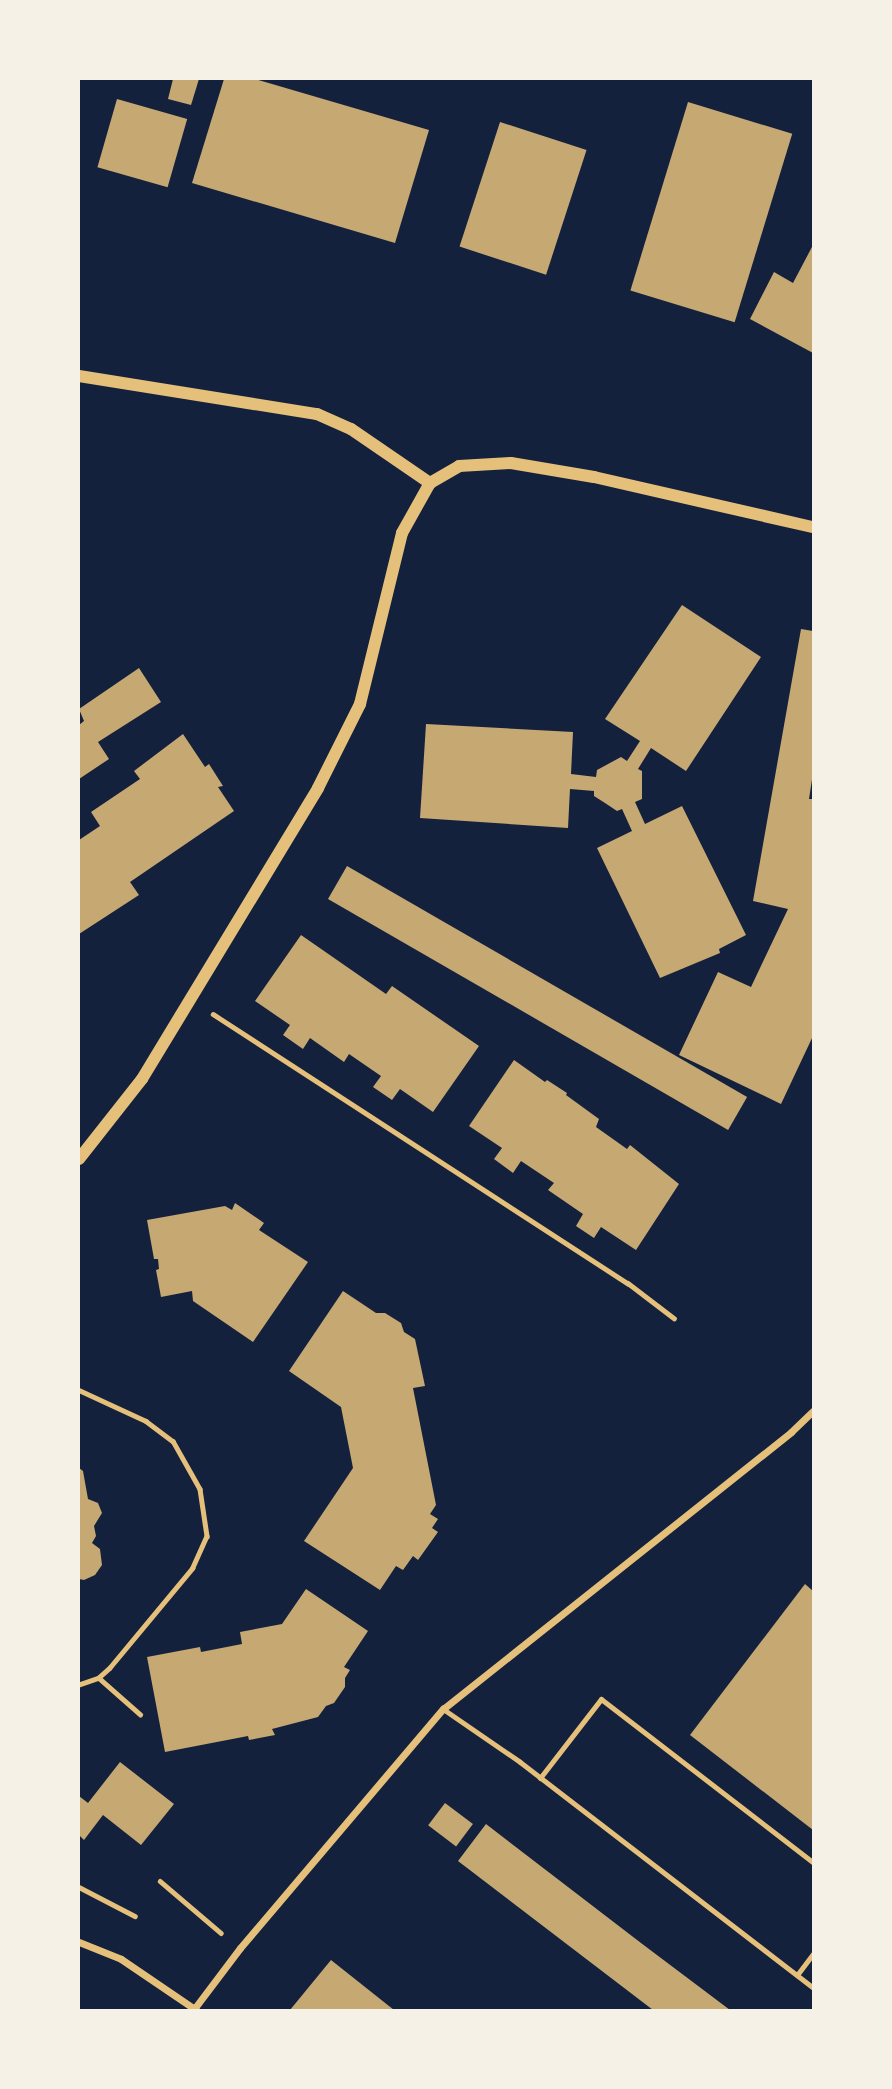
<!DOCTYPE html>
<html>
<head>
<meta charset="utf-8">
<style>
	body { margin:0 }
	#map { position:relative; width:892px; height:2089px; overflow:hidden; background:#14213d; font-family:Commissioner,sans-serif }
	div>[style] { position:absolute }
	.building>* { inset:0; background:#c6a872; transform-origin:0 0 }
	.path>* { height:4.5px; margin:-2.25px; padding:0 2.25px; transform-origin:2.25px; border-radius:2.25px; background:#e5c07b }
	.service>* { height:5px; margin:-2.5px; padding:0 2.5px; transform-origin:2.5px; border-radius:2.5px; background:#e5c07b }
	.minor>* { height:7px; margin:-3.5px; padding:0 3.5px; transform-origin:3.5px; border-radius:3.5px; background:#e5c07b }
	.tertiary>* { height:12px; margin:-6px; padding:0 6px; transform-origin:6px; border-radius:6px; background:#e5c07b }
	span { translate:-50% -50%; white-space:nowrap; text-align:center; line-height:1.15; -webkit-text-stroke:7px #f6f1e7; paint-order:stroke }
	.frame { position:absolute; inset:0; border:80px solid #f6f1e7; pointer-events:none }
</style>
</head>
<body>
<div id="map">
	<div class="building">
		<i style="clip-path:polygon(173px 79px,199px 79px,191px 105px,168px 99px)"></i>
		<i style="clip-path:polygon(224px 79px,255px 79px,429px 130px,395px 243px,192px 183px)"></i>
		<i style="left:117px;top:99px;width:73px;height:71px;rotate:16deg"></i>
		<i style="left:688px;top:102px;width:109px;height:197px;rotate:17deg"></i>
		<i style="left:500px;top:122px;width:91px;height:131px;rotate:18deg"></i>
		<i style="clip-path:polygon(813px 245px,813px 353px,750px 319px,774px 272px,793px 283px)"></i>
		<i style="clip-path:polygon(682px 605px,761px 657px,686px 771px,651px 748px,638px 769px,642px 771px,642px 799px,635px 802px,645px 824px,682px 806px,746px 935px,719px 949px,720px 953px,660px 978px,597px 848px,632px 831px,622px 809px,617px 811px,605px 803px,594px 796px,594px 791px,570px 789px,568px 828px,420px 818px,426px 724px,573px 732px,571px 774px,596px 777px,597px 770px,621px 757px,627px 761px,640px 741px,605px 719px)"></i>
		<i style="clip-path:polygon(801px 629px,813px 631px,813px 773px,809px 799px,813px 799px,813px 1036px,781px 1104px,679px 1055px,718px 972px,751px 987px,788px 909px,753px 901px)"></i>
		<i style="clip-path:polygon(139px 668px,161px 702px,98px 742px,109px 759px,79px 779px,79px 725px,84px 721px,79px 709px)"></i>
		<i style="clip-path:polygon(183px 734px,205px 767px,209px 764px,223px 786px,218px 787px,234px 811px,130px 882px,139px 895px,79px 934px,79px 840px,100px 826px,91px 812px,140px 779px,134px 771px)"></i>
		<i style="left:347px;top:866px;width:462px;height:38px;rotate:30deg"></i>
		<i style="clip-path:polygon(301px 935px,386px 994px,392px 986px,479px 1046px,433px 1112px,400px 1089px,392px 1100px,373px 1087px,381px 1076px,349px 1054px,344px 1062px,310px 1038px,303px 1049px,283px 1035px,290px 1025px,255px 1001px)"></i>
		<i style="clip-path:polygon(514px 1060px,545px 1082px,547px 1080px,567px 1093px,566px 1095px,599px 1119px,596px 1127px,627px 1149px,630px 1145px,679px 1184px,636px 1250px,601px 1227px,594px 1238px,576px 1226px,583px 1214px,548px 1190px,554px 1183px,521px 1161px,513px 1173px,494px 1159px,502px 1148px,469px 1126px)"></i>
		<i style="clip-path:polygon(235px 1203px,264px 1223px,259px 1230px,308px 1262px,253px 1342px,193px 1301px,192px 1291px,161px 1297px,156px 1270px,159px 1269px,158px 1259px,154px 1259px,147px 1220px,225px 1206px,232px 1210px)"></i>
		<i style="clip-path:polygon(343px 1291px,376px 1313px,385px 1313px,401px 1323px,404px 1332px,415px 1339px,425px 1386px,413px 1388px,436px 1505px,430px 1514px,438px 1519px,432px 1528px,438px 1532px,418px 1560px,413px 1556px,403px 1570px,396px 1566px,380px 1590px,304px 1541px,353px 1468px,341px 1407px,289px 1371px)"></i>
		<i style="clip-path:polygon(79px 1468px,83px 1471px,88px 1499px,98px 1503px,102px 1513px,94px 1526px,96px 1536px,92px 1543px,100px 1549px,102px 1565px,95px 1575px,84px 1580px,79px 1579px)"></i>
		<i style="clip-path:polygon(805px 1584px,813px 1591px,813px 1830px,690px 1735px)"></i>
		<i style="clip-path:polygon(306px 1589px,368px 1631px,344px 1667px,350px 1670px,345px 1678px,345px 1687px,334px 1703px,326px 1706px,318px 1717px,272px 1729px,275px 1735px,249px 1740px,248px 1736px,165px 1752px,147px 1657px,200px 1647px,201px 1652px,242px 1644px,240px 1632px,282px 1624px)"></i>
		<i style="clip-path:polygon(120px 1762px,174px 1804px,141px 1845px,103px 1815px,84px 1840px,79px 1835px,79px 1796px,88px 1803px)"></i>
		<i style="left:445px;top:1803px;width:35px;height:28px;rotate:37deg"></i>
		<i style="clip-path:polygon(486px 1824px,641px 1943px,730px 2010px,653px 2010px,458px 1861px)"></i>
		<i style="clip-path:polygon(331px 1960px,394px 2010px,290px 2010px)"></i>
	</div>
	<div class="path">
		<i style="left:213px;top:1014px;width:495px;rotate:33deg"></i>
		<i style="left:628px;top:1283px;width:58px;rotate:37.3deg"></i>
		<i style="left:79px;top:1390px;width:74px;rotate:24.8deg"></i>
		<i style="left:146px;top:1421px;width:34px;rotate:37deg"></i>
		<i style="left:173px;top:1441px;width:55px;rotate:60.6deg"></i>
		<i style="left:200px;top:1489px;width:48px;rotate:81.5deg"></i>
		<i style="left:207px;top:1536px;width:35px;rotate:114deg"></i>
		<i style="left:193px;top:1568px;width:130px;rotate:129.7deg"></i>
		<i style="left:110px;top:1668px;width:15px;rotate:138deg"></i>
		<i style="left:99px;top:1678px;width:21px;rotate:161deg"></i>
		<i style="left:99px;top:1678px;width:55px;rotate:41.3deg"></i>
		<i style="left:160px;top:1881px;width:80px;rotate:40.4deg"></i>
		<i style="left:79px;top:1887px;width:63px;rotate:27.4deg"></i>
	</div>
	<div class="service">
		<i style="left:443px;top:1709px;width:93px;rotate:34.5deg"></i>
		<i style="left:520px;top:1762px;width:370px;rotate:37.6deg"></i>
		<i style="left:540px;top:1778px;width:100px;rotate:-52.3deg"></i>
		<i style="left:601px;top:1699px;width:267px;rotate:37.6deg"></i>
		<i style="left:797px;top:1975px;width:26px;rotate:-53deg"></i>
	</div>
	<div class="minor">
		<i style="left:79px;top:1942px;width:45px;rotate:22deg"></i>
		<i style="left:121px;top:1959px;width:91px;rotate:34.2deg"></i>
		<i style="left:194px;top:2009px;width:76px;rotate:-53deg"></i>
		<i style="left:240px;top:1948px;width:314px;rotate:-49.7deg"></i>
		<i style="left:443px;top:1709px;width:445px;rotate:-38.5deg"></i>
		<i style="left:791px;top:1432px;width:30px;rotate:-44deg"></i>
	</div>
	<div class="tertiary">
		<i style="left:79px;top:376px;width:241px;rotate:9.1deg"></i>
		<i style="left:317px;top:414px;width:37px;rotate:24deg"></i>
		<i style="left:351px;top:429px;width:96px;rotate:34.4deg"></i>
		<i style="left:79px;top:1159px;width:102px;rotate:-51.8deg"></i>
		<i style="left:142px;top:1079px;width:340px;rotate:-58.8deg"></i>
		<i style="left:318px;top:788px;width:94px;rotate:-63.4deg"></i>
		<i style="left:360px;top:704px;width:176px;rotate:-76.2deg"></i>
		<i style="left:402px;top:533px;width:57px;rotate:-60.8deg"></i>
		<i style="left:430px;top:483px;width:34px;rotate:-30deg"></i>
		<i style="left:459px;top:466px;width:52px;rotate:-3.3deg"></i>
		<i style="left:511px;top:463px;width:84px;rotate:9.6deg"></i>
		<i style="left:594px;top:477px;width:225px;rotate:12.9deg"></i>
	</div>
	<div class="frame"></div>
</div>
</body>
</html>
